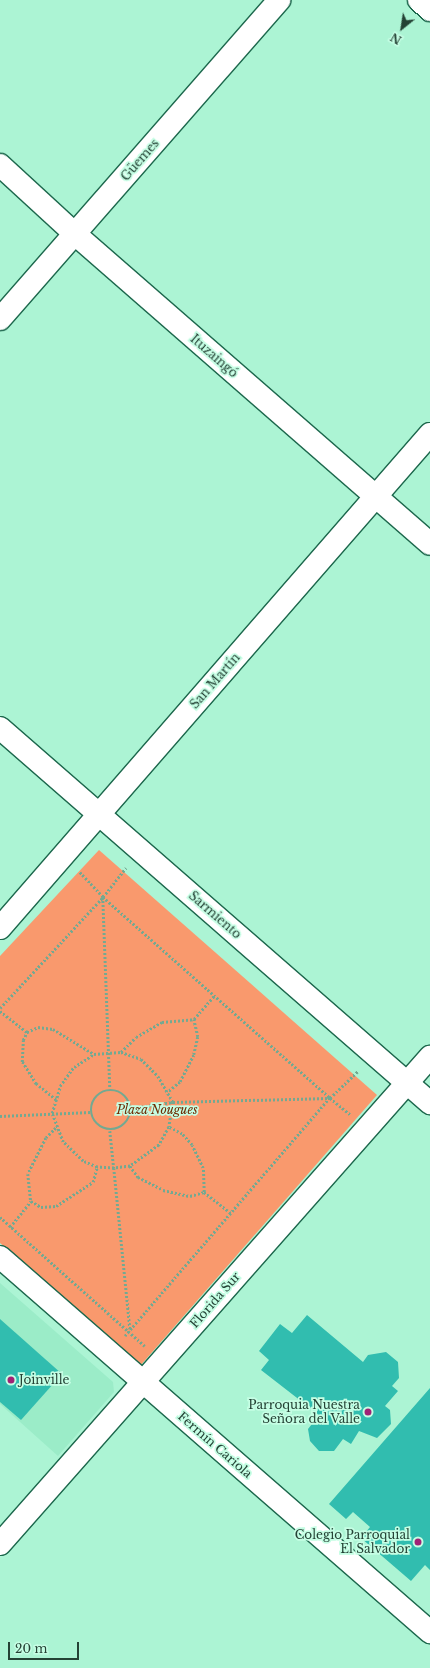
<!DOCTYPE html>
<html>
<head>
<meta charset="utf-8">
<style>
	body { margin:0 }
	#map { position:relative; width:430px; height:1668px; overflow:hidden; background:#acf4d4; font-family:"Libre Baskerville",serif }
	div>[style] { position:absolute }
	.built>* { inset:0; background:#9becc8 }
	.green>* { inset:0; background:#f9996d }
	.building>* { inset:0; background:#31bdaf }
	.path>* { height:2.5px; margin-top:-1.25px; transform-origin:0; background:repeating-linear-gradient(90deg,#73a991 0 2px,transparent 0 4px) }
	.path>.ring { margin:-1.25px; padding:0; box-sizing:content-box; background:none; border:2.5px solid #73a991; border-radius:50% }
	.roads { filter:drop-shadow(1px 0 #1d684d) drop-shadow(-1px 0 #1d684d) drop-shadow(0 1px #1d684d) drop-shadow(0 -1px #1d684d) }
	.minor>* { height:22px; margin:-11px; padding:0 11px; transform-origin:11px; border-radius:11px; background:#fff }
	.tertiary>* { height:22px; margin:-11px; padding:0 11px; transform-origin:11px; border-radius:11px; background:#fff }
	.dots>* { width:11px; height:11px; translate:-50% -50%; box-sizing:border-box; border:2px solid #c5fee4; border-radius:50% }
	span { translate:-50% -50%; white-space:nowrap; text-align:center; line-height:1.15; -webkit-text-stroke:3.5px #c5fee4; paint-order:stroke }
	.street-label { font-size:12px; color:#244235 }
	.park-label { font-size:12px; color:#6e2c04; font-style:italic }
	.poi-label { font-size:12px; color:#244235 }
	.left { translate:0 -50%; text-align:left }
	.right { translate:-100% -50%; text-align:right }
	.north { position:absolute; left:382px; top:8px; width:40px; height:40px; -webkit-text-stroke:3px #c5fee4; paint-order:stroke; rotate:210deg; font-size:11px; font-weight:700; line-height:16px; text-align:center; color:#244235 }
	.north::after { content:''; display:block; margin:auto; width:14px; height:18px; background:#244235; clip-path:polygon(50% 0,100% 100%,50% 72%,0 100%) }
	.scale { position:absolute; left:8px; top:1642px; width:71px; height:18px; box-sizing:border-box; border:2px solid #244235; border-top:0; padding-left:5px; font-size:12px; line-height:14px; white-space:nowrap; color:#244235; -webkit-text-stroke:3px #c5fee4; paint-order:stroke }
</style>
</head>
<body>
<div id="map">
	<div class="built">
		<i style="clip-path:polygon(0 1283px,113px 1382px,114px 1392px,58px 1456px,0 1404px)"></i>
	</div>
	<div class="green">
		<i style="clip-path:polygon(99px 850px,377px 1095px,140px 1366px,0 1243px,0 956px)"></i>
	</div>
	<div class="building">
		<i style="clip-path:polygon(307px 1315px,363px 1362px,368px 1355px,386px 1352px,398px 1362px,399px 1378px,392px 1386px,398px 1391px,385px 1406px,390px 1410px,391px 1424px,377px 1438px,359px 1431px,351px 1444px,343px 1439px,334px 1451px,319px 1451px,310px 1441px,308px 1429px,319px 1415px,261px 1370px,269px 1360px,259px 1351px,280px 1324px,292px 1333px)"></i>
		<i style="clip-path:polygon(0 1319px,62px 1374px,21px 1420px,0 1402px)"></i>
		<i style="clip-path:polygon(430px 1388px,430px 1570px,425px 1565px,411px 1581px,361px 1538px,370px 1527px,353px 1512px,346px 1519px,329px 1504px)"></i>
	</div>
	<div class="path">
		<i style="left:80px;top:872px;width:34px;rotate:47deg"></i>
		<i style="left:103px;top:897px;width:191px;rotate:87.9deg"></i>
		<i style="left:103px;top:897px;width:37px;rotate:-52deg"></i>
		<i style="left:0;top:1008px;width:151px;rotate:-47.1deg"></i>
		<i style="left:103px;top:897px;width:303px;rotate:41.5deg"></i>
		<i style="left:330px;top:1098px;width:314px;rotate:130.7deg"></i>
		<i style="left:0;top:1011px;width:34px;rotate:38deg"></i>
		<i style="left:194px;top:1019px;width:30px;rotate:-49deg"></i>
		<i style="left:121px;top:1052px;width:21px;rotate:-45deg"></i>
		<i style="left:136px;top:1037px;width:30px;rotate:-30deg"></i>
		<i style="left:162px;top:1022px;width:32px;rotate:-5deg"></i>
		<i style="left:194px;top:1019px;width:18px;rotate:77deg"></i>
		<i style="left:198px;top:1037px;width:18px;rotate:103deg"></i>
		<i style="left:194px;top:1055px;width:30px;rotate:117deg"></i>
		<i style="left:180px;top:1082px;width:16px;rotate:140deg"></i>
		<i class="ring" style="left:91px;top:1090px;width:37.5px;height:37.5px"></i>
		<i style="left:330px;top:1098px;width:39px;rotate:-44deg"></i>
		<i style="left:56px;top:1100px;width:26px;rotate:-141deg"></i>
		<i style="left:36px;top:1084px;width:26px;rotate:-122deg"></i>
		<i style="left:22px;top:1062px;width:22px;rotate:-87deg"></i>
		<i style="left:23px;top:1040px;width:9px;rotate:-63deg"></i>
		<i style="left:27px;top:1032px;width:12px;rotate:-24deg"></i>
		<i style="left:38px;top:1027px;width:15px;rotate:8deg"></i>
		<i style="left:53px;top:1029px;width:48px;rotate:31.4deg"></i>
		<i style="left:133px;top:1108px;width:40px;rotate:-8.5deg"></i>
		<i style="left:173px;top:1102px;width:157px;rotate:-1.5deg"></i>
		<i style="left:330px;top:1098px;width:26px;rotate:39deg"></i>
		<i style="left:0;top:1116px;width:91px;rotate:-2.5deg"></i>
		<i style="left:56px;top:1128px;width:14px;rotate:135deg"></i>
		<i style="left:46px;top:1138px;width:40px;rotate:116.6deg"></i>
		<i style="left:28px;top:1174px;width:27px;rotate:84deg"></i>
		<i style="left:31px;top:1201px;width:12px;rotate:31deg"></i>
		<i style="left:41px;top:1207px;width:15px;rotate:-4deg"></i>
		<i style="left:56px;top:1206px;width:44px;rotate:-33deg"></i>
		<i style="left:93px;top:1182px;width:16px;rotate:-75deg"></i>
		<i style="left:110px;top:1131px;width:37px;rotate:84deg"></i>
		<i style="left:114px;top:1168px;width:17px;rotate:-177deg"></i>
		<i style="left:97px;top:1167px;width:15px;rotate:-157deg"></i>
		<i style="left:83px;top:1161px;width:28px;rotate:-136deg"></i>
		<i style="left:63px;top:1142px;width:31px;rotate:-111deg"></i>
		<i style="left:52px;top:1113px;width:28px;rotate:-73deg"></i>
		<i style="left:60px;top:1086px;width:24px;rotate:-54deg"></i>
		<i style="left:74px;top:1067px;width:24px;rotate:-33deg"></i>
		<i style="left:94px;top:1054px;width:27px;rotate:-4deg"></i>
		<i style="left:121px;top:1052px;width:21px;rotate:19deg"></i>
		<i style="left:141px;top:1059px;width:24px;rotate:45deg"></i>
		<i style="left:158px;top:1076px;width:30px;rotate:60deg"></i>
		<i style="left:173px;top:1102px;width:25px;rotate:99deg"></i>
		<i style="left:169px;top:1127px;width:21px;rotate:119deg"></i>
		<i style="left:159px;top:1145px;width:36px;rotate:144deg"></i>
		<i style="left:130px;top:1166px;width:16px;rotate:173deg"></i>
		<i style="left:114px;top:1168px;width:162px;rotate:84.3deg"></i>
		<i style="left:130px;top:1166px;width:14px;rotate:54deg"></i>
		<i style="left:138px;top:1177px;width:28px;rotate:27deg"></i>
		<i style="left:163px;top:1190px;width:28px;rotate:13deg"></i>
		<i style="left:190px;top:1196px;width:15px;rotate:-16deg"></i>
		<i style="left:204px;top:1192px;width:24px;rotate:-92deg"></i>
		<i style="left:203px;top:1168px;width:25px;rotate:-116deg"></i>
		<i style="left:192px;top:1145px;width:15px;rotate:-132deg"></i>
		<i style="left:182px;top:1134px;width:15px;rotate:-152deg"></i>
		<i style="left:204px;top:1192px;width:34px;rotate:38deg"></i>
		<i style="left:0;top:1217px;width:194px;rotate:41.7deg"></i>
		<i style="left:10px;top:1227px;width:33px;rotate:-51deg"></i>
	</div>
	<div class="roads">
		<div class="minor">
			<i style="left:0;top:165px;width:102px;rotate:42.6deg"></i>
			<i style="left:75px;top:234px;width:471px;rotate:41.1deg"></i>
			<i style="left:0;top:319px;width:424px;rotate:-48.8deg"></i>
			<i style="left:0;top:728px;width:571px;rotate:41.09deg"></i>
			<i style="left:0;top:928px;width:655px;rotate:-48.96deg"></i>
			<i style="left:0;top:1257px;width:571px;rotate:41.09deg"></i>
			<i style="left:0;top:1544px;width:650px;rotate:-48.56deg"></i>
		</div>
		<div class="tertiary">
			<i style="left:419px;top:0;width:15px;rotate:42deg"></i>
		</div>
	</div>
	<div class="dots">
		<i style="left:11px;top:1380px;background:#a02276"></i>
		<i style="left:368px;top:1412px;background:#a02276"></i>
		<i style="left:418px;top:1542px;background:#a02276"></i>
	</div>
	<div class="street-label">
		<span style="left:140px;top:160px;rotate:-49deg">Güemes</span>
		<span style="left:214px;top:356px;rotate:41deg">Ituzaingó</span>
		<span style="left:215px;top:681px;rotate:-49deg">San Martín</span>
		<span style="left:215px;top:915px;rotate:41deg">Sarmiento</span>
		<span style="left:215px;top:1300px;rotate:-49deg">Florida Sur</span>
		<span style="left:215px;top:1445px;rotate:41deg">Fermín Cariola</span>
	</div>
	<div class="park-label">
		<span style="left:157px;top:1110px">Plaza Nougues</span>
	</div>
	<div class="poi-label">
		<span class="left" style="left:19px;top:1380px">Joinville</span>
		<span class="right" style="left:360px;top:1412px">Parroquia Nuestra<br>Señora del Valle</span>
		<span class="right" style="left:410px;top:1542px">Colegio Parroquial<br>El Salvador</span>
	</div>
	<div class="north">N</div>
	<div class="scale">20 m</div>
</div>
</body>
</html>
